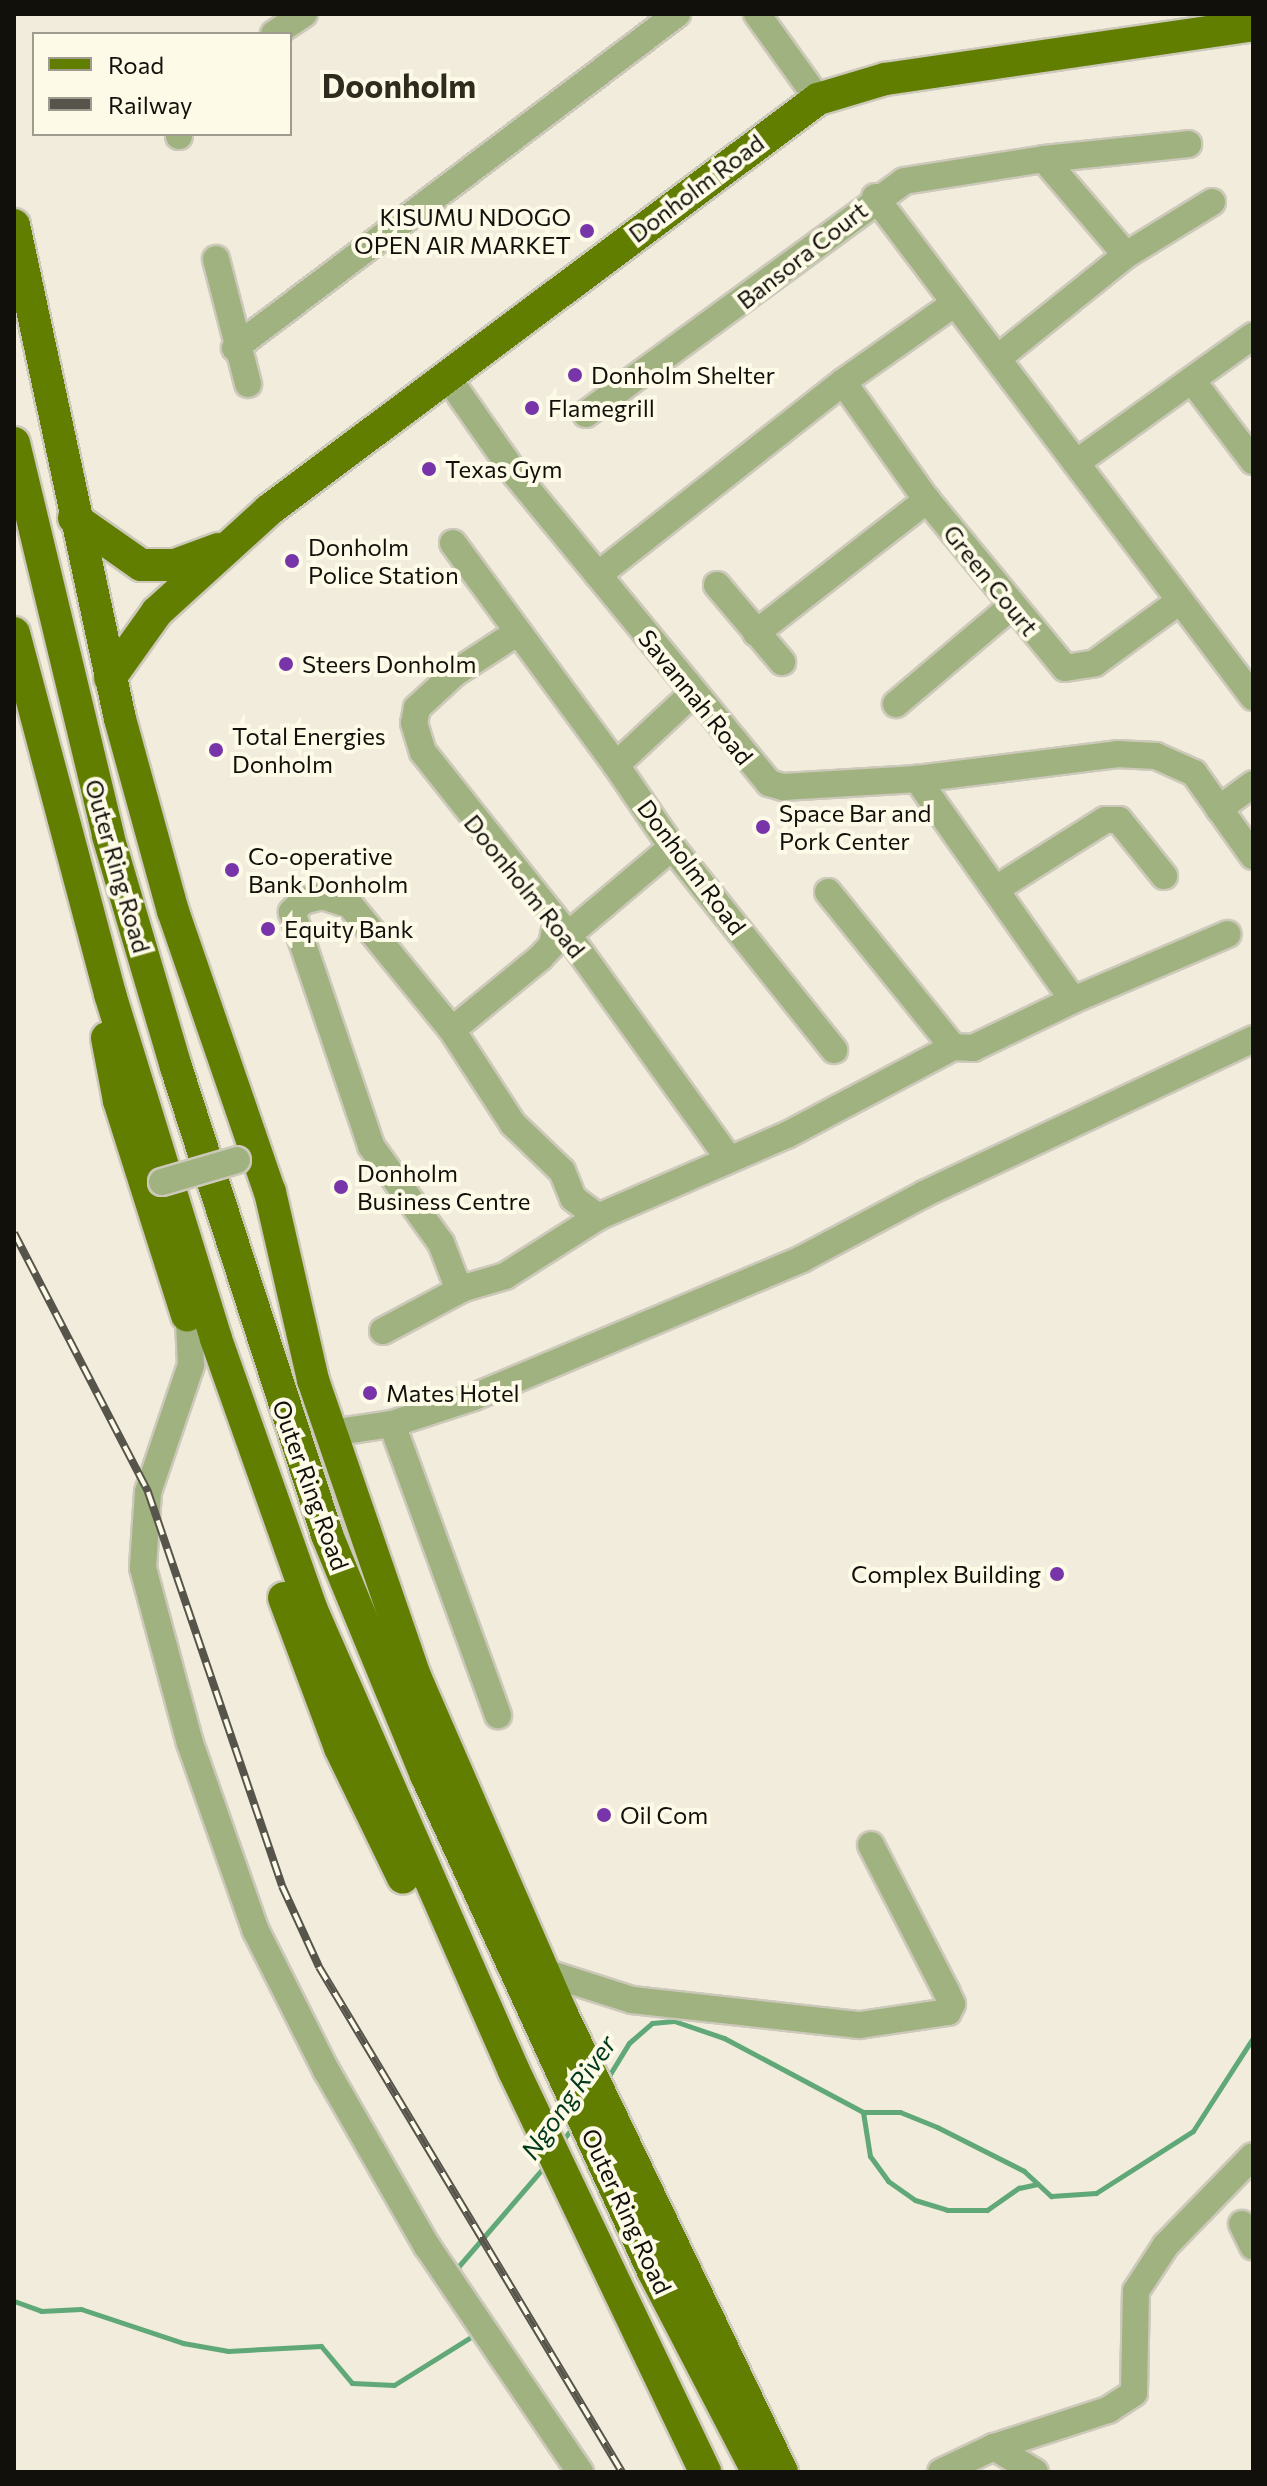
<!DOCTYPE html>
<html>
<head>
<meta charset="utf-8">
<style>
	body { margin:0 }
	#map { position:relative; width:1267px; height:2486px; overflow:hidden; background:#f1ecdb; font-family:Commissioner,sans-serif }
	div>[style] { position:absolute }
	.stream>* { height:5px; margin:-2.5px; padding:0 2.5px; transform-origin:2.5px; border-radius:2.5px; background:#61a879 }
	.roads { filter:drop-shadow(2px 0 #cdc9ba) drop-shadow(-2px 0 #cdc9ba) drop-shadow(0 2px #cdc9ba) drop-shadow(0 -2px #cdc9ba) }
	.minor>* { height:26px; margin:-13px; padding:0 13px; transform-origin:13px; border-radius:13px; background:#9fb27f }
	.major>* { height:32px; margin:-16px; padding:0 16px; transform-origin:16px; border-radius:16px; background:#617e01 }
	.rail>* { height:8px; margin-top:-4px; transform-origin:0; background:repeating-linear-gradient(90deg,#fefae8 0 15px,#56544b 0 30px); box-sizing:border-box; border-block:2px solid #56544b }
	.bridges { filter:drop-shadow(2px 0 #cdc9ba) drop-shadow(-2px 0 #cdc9ba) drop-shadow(0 2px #cdc9ba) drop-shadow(0 -2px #cdc9ba) }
	.minor-bridge>* { height:26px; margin:-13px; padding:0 13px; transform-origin:13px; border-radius:13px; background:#9fb27f }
	.dots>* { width:22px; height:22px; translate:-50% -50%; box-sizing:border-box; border:4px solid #fefae8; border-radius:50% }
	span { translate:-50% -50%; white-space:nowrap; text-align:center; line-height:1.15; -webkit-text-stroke:8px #fefae8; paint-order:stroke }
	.street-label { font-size:24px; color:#11100a }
	.poi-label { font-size:24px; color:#11100a }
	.right { translate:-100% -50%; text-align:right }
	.left { translate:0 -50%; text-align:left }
	.water-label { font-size:26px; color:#00391b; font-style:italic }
	.district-label { font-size:32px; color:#2f2b1e; font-weight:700 }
	.frame { position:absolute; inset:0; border:16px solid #11100a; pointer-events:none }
	.legend { position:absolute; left:32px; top:32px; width:260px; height:104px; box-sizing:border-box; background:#fefae8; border:2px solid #9f9c8f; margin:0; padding:10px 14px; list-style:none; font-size:24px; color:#11100a }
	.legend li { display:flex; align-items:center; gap:16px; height:40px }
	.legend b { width:40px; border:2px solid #9f9c8f }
</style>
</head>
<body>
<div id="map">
	<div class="stream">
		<i style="left:607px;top:2079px;width:42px;rotate:-58.6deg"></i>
		<i style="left:629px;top:2043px;width:30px;rotate:-41deg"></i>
		<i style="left:652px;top:2023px;width:22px;rotate:-5deg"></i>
		<i style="left:674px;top:2021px;width:53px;rotate:18.8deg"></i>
		<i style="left:724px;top:2038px;width:157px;rotate:28deg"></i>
		<i style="left:863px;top:2112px;width:37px"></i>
		<i style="left:900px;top:2112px;width:40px;rotate:22deg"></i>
		<i style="left:937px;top:2127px;width:97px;rotate:26.8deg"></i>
		<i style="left:1024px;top:2171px;width:37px;rotate:43deg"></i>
		<i style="left:1051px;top:2196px;width:45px;rotate:-3.8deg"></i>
		<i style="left:1096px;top:2193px;width:115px;rotate:-32.6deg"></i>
		<i style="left:1193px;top:2131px;width:111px;rotate:-57.2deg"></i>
		<i style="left:863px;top:2112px;width:45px;rotate:81deg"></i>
		<i style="left:870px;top:2156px;width:31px;rotate:54deg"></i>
		<i style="left:888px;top:2181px;width:33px;rotate:35deg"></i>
		<i style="left:915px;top:2200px;width:34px;rotate:17deg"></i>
		<i style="left:947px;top:2210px;width:40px"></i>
		<i style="left:987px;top:2210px;width:39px;rotate:-35deg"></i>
		<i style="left:1019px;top:2188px;width:19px;rotate:-12deg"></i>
		<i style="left:560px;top:2144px;width:21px;rotate:-53deg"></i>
		<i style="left:461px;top:2275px;width:9px;rotate:-111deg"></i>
		<i style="left:458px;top:2267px;width:133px;rotate:-49.3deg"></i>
		<i style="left:14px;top:2301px;width:29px;rotate:20deg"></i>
		<i style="left:41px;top:2311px;width:40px;rotate:-2.9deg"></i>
		<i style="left:81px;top:2309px;width:108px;rotate:18.4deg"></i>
		<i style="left:183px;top:2343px;width:46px;rotate:10.1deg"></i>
		<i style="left:228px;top:2351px;width:93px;rotate:-3.1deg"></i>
		<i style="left:321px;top:2346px;width:48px;rotate:50deg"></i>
		<i style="left:352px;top:2383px;width:42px;rotate:2.7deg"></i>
		<i style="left:394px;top:2385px;width:97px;rotate:-31.9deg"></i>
	</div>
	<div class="roads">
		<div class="minor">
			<i style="left:757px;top:14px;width:105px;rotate:54.3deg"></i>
			<i style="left:274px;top:34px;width:36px;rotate:-34deg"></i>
			<i style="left:179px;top:134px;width:2px;rotate:90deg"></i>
			<i style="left:1044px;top:159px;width:126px;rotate:49.5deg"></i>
			<i style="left:875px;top:197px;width:627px;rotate:52.91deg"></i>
			<i style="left:216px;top:259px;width:129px;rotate:75.6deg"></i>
			<i style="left:235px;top:348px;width:554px;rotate:-37.08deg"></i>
			<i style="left:998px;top:358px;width:164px;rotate:-38.8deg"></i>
			<i style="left:1126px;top:255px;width:101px;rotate:-31.6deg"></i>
			<i style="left:446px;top:375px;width:122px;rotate:55deg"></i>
			<i style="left:516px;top:475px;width:399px;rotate:50.6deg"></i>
			<i style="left:769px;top:783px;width:15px;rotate:16deg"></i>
			<i style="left:783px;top:787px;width:134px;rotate:-3.4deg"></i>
			<i style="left:917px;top:779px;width:202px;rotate:-7.1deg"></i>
			<i style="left:1117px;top:754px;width:39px;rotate:3deg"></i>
			<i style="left:1156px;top:756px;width:42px;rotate:24.1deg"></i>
			<i style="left:1194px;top:773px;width:102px;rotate:54.6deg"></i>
			<i style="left:843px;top:382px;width:145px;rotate:54.6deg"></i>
			<i style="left:927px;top:500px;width:217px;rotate:50.6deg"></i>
			<i style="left:1065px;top:668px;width:30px;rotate:-9deg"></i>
			<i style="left:1095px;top:663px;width:102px;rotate:-36.2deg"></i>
			<i style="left:1194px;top:383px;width:98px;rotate:52.9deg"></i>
			<i style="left:586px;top:414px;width:394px;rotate:-36.2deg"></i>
			<i style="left:904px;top:181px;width:142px;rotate:-8.9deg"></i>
			<i style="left:1044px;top:159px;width:145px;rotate:-5.9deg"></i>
			<i style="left:1076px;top:463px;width:218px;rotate:-35.7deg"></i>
			<i style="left:453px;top:543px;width:275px;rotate:53.7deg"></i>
			<i style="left:598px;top:575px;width:312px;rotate:-38.2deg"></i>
			<i style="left:843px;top:382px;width:137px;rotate:-35.2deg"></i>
			<i style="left:717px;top:585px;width:101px;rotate:49.8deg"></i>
			<i style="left:518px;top:632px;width:75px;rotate:146.9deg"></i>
			<i style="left:455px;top:673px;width:52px;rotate:137.4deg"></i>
			<i style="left:417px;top:708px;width:15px;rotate:101deg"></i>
			<i style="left:414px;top:723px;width:30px;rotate:73deg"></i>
			<i style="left:423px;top:752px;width:233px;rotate:51.6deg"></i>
			<i style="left:568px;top:935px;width:276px;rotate:54.3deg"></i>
			<i style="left:756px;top:633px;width:217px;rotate:-37.9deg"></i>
			<i style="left:692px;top:694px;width:104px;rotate:136.9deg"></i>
			<i style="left:616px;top:765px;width:99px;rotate:55.7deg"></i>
			<i style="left:672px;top:847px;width:260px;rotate:51.4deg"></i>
			<i style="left:896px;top:704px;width:152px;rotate:-40.2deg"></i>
			<i style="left:1219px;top:809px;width:42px;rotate:-36.3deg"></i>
			<i style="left:996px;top:889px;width:129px;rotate:-32.3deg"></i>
			<i style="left:1105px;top:820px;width:14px"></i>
			<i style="left:1119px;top:820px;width:72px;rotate:51.2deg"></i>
			<i style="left:828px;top:892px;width:199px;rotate:51.1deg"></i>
			<i style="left:953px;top:1047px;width:20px;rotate:3deg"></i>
			<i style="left:973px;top:1048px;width:111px;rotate:-25.6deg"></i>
			<i style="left:1073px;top:1000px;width:271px;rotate:-125.2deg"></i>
			<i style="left:568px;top:935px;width:136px;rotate:-40.2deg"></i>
			<i style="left:1073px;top:1000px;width:168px;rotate:-23.1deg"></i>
			<i style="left:452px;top:1030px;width:114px;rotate:-39.3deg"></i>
			<i style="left:540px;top:958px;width:18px;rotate:-47deg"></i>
			<i style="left:552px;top:945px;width:20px;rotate:-79deg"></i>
			<i style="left:598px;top:1217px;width:31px;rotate:-143deg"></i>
			<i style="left:573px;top:1198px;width:29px;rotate:-112deg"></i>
			<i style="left:562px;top:1171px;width:68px;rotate:-136.2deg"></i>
			<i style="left:513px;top:1124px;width:112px;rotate:-123deg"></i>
			<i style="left:452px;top:1030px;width:161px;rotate:-129.2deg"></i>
			<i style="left:350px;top:905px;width:28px;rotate:-162deg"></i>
			<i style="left:323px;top:896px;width:21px;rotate:166deg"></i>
			<i style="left:303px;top:901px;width:16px;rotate:135deg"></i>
			<i style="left:292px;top:912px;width:247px;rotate:71.3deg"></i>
			<i style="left:371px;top:1146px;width:120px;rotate:54.2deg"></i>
			<i style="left:441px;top:1243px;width:40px;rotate:69deg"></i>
			<i style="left:455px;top:1280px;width:12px;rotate:42deg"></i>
			<i style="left:464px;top:1288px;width:43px;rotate:-16.3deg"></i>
			<i style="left:505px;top:1276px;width:110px;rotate:-32.4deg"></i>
			<i style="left:598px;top:1217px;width:206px;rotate:-23.5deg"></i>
			<i style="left:787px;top:1135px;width:188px;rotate:-27.9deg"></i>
			<i style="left:189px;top:1322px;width:43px;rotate:87.3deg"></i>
			<i style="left:191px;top:1365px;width:134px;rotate:108.7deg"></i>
			<i style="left:148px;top:1492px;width:76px;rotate:93.8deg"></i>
			<i style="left:143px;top:1568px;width:181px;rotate:75deg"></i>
			<i style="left:190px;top:1743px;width:199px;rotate:70.7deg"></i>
			<i style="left:256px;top:1931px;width:156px;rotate:63.3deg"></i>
			<i style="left:326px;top:2070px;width:203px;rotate:60.2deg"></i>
			<i style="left:427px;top:2246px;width:273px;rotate:55.9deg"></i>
			<i style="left:383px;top:1331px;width:92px;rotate:-28deg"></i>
			<i style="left:392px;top:1424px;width:310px;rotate:70deg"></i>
			<i style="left:331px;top:1433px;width:62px;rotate:-8.4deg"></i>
			<i style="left:392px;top:1424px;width:86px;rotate:-18.2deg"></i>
			<i style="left:474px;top:1397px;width:356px;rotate:-22.8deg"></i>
			<i style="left:802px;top:1259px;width:138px;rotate:-28deg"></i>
			<i style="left:924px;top:1194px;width:364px;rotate:-25.2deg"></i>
			<i style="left:544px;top:1972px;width:92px;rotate:17.7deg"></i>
			<i style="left:632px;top:2000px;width:229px;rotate:6.3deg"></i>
			<i style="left:860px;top:2025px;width:89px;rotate:-8.4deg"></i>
			<i style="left:948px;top:2012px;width:9px;rotate:-63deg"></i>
			<i style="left:952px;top:2004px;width:14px;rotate:-115deg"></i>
			<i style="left:946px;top:1991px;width:164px;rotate:-117.2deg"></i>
			<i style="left:1242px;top:2224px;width:25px;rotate:64deg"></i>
			<i style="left:994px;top:2447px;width:120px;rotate:-18deg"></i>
			<i style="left:1108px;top:2410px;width:31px;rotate:-33deg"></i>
			<i style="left:1134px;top:2393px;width:102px;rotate:-88.9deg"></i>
			<i style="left:1136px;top:2291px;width:55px;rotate:-56.9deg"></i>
			<i style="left:1166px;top:2245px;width:124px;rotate:-45.7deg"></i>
			<i style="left:941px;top:2472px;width:59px;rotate:-25.3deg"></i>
			<i style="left:994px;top:2447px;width:48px;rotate:31.4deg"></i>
		</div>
		<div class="major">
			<i style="left:14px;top:225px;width:505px;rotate:77.89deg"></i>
			<i style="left:120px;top:719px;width:199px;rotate:74.6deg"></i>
			<i style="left:173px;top:911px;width:297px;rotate:71deg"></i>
			<i style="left:270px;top:1192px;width:193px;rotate:77.1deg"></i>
			<i style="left:313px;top:1380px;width:313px;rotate:71deg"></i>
			<i style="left:415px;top:1676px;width:366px;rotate:66.5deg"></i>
			<i style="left:561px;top:2012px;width:510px;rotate:64.34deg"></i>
			<i style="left:14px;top:443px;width:404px;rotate:76.5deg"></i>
			<i style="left:108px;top:836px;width:241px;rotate:73.6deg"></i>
			<i style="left:176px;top:1067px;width:492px;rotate:72.1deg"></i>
			<i style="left:327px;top:1535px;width:260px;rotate:67.6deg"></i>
			<i style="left:426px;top:1775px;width:545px;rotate:65.41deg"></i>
			<i style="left:653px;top:2271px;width:219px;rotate:62.5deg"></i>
			<i style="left:74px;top:518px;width:82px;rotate:35deg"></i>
			<i style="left:141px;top:565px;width:34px"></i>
			<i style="left:175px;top:565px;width:46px;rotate:-20.4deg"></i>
			<i style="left:14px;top:633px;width:374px;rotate:75.1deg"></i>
			<i style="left:110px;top:994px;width:361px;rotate:72.9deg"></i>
			<i style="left:216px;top:1339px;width:285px;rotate:70.5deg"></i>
			<i style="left:311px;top:1608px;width:506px;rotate:66.33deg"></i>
			<i style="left:514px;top:2071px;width:444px;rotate:64.5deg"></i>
			<i style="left:110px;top:678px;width:81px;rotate:-54.5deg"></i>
			<i style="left:157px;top:612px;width:151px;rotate:-42.3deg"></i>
			<i style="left:269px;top:510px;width:686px;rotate:-36.82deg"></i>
			<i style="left:818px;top:99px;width:70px;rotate:-16.6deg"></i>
			<i style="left:885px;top:79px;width:372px;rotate:-8.3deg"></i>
			<i style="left:107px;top:1038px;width:64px;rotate:79.2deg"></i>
			<i style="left:119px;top:1101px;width:225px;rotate:72.4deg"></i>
			<i style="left:284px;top:1598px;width:160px;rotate:69.5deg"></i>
			<i style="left:340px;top:1748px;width:144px;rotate:64.1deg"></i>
		</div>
	</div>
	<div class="rail">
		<i style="left:14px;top:1233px;width:292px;rotate:62.6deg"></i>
		<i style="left:148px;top:1492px;width:416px;rotate:71.2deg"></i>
		<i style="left:282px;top:1886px;width:89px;rotate:65.4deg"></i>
		<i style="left:319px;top:1967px;width:589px;rotate:59.04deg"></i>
	</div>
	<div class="bridges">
		<div class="minor-bridge">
			<i style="left:162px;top:1182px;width:78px;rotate:-16.3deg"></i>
		</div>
	</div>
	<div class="dots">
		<i style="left:587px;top:231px;background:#7835a9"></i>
		<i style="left:575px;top:375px;background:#7835a9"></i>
		<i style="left:532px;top:408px;background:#7835a9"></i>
		<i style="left:429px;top:469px;background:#7835a9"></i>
		<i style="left:292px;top:561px;background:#7835a9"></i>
		<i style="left:286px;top:664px;background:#7835a9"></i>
		<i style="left:216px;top:750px;background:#7835a9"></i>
		<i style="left:763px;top:827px;background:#7835a9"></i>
		<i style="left:232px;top:870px;background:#7835a9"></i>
		<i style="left:268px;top:929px;background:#7835a9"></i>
		<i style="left:341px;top:1187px;background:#7835a9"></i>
		<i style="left:370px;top:1393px;background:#7835a9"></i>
		<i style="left:1057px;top:1574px;background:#7835a9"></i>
		<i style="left:604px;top:1815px;background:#7835a9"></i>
	</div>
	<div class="street-label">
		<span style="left:696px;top:188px;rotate:-37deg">Donholm Road</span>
		<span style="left:802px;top:255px;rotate:-38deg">Bansora Court</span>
		<span style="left:991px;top:580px;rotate:51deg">Green Court</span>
		<span style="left:696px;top:697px;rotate:51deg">Savannah Road</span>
		<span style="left:118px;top:866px;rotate:74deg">Outer Ring Road</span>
		<span style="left:692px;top:867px;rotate:53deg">Donholm Road</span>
		<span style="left:525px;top:886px;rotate:51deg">Doonholm Road</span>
		<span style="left:311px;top:1485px;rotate:70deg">Outer Ring Road</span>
		<span style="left:627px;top:2211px;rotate:65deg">Outer Ring Road</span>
	</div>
	<div class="poi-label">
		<span class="right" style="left:571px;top:231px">KISUMU NDOGO<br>OPEN AIR MARKET</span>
		<span class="left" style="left:591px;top:375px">Donholm Shelter</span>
		<span class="left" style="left:548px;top:408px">Flamegrill</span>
		<span class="left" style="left:445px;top:469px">Texas Gym</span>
		<span class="left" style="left:308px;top:561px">Donholm<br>Police Station</span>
		<span class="left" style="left:302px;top:664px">Steers Donholm</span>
		<span class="left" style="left:232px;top:750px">Total Energies<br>Donholm</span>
		<span class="left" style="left:779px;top:827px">Space Bar and<br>Pork Center</span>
		<span class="left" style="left:248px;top:870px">Co-operative<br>Bank Donholm</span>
		<span class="left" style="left:284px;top:929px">Equity Bank</span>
		<span class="left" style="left:357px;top:1187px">Donholm<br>Business Centre</span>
		<span class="left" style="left:386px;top:1393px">Mates Hotel</span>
		<span class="right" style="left:1041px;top:1574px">Complex Building</span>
		<span class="left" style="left:620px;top:1815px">Oil Com</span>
	</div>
	<div class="water-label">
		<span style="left:568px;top:2097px;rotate:-55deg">Ngong River</span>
	</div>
	<div class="district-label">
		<span style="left:399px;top:85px">Doonholm</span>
	</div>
	<div class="frame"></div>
	<ul class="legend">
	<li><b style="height:10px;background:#617e01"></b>Road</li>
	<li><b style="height:10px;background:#56544b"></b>Railway</li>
	</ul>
</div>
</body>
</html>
